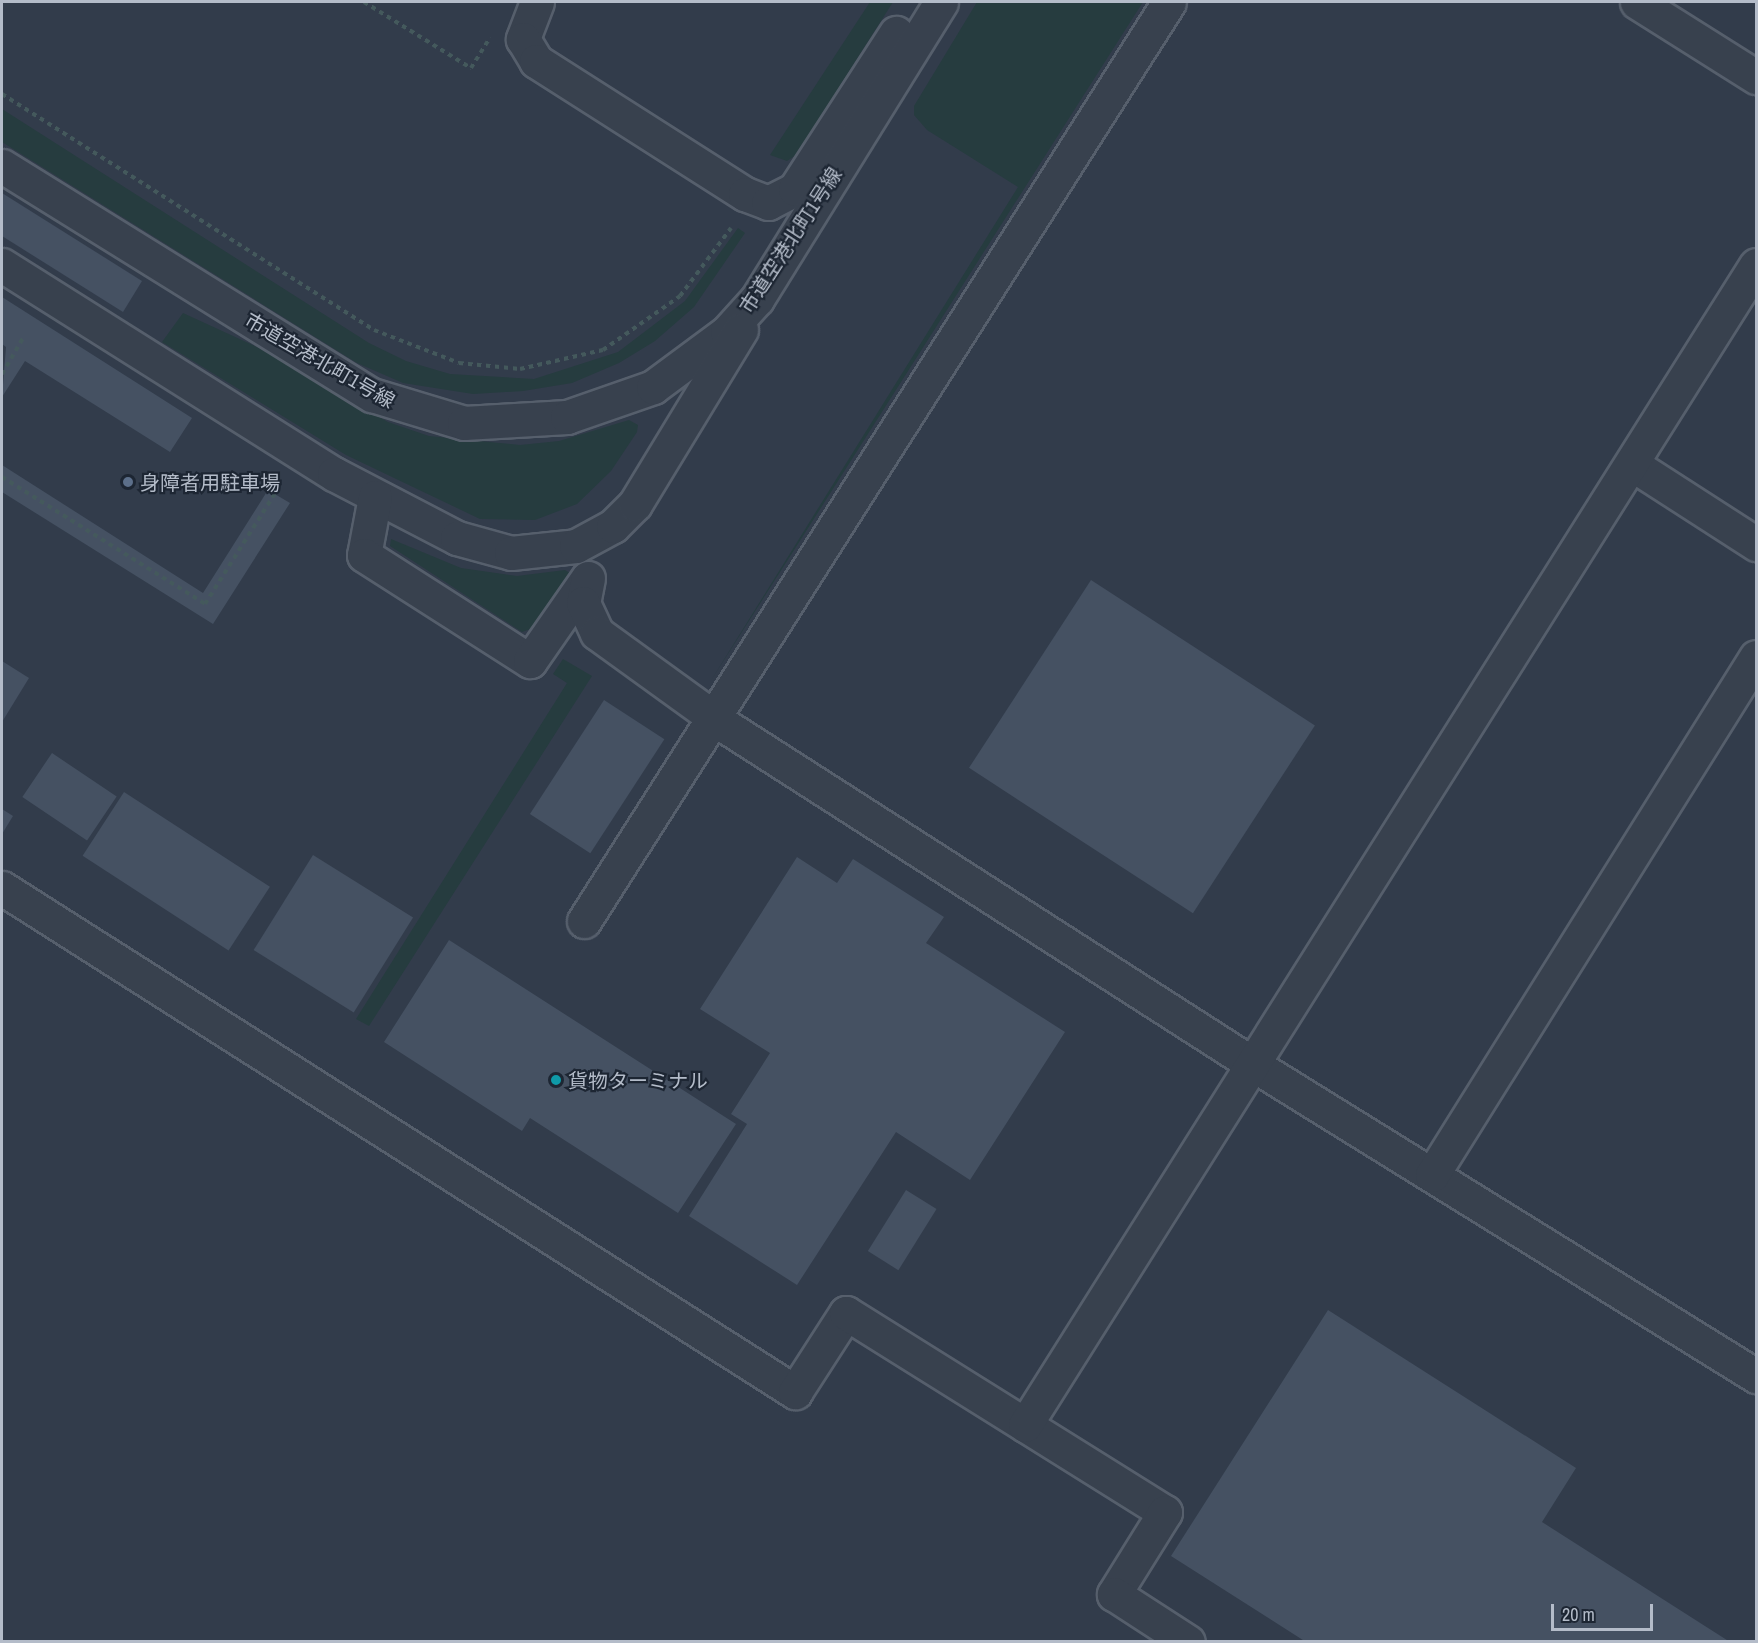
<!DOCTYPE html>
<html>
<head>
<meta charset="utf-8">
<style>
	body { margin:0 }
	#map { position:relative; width:1758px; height:1643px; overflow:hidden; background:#242f3e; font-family:"Archivo Narrow","Noto Sans JP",sans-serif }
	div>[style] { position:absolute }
	.airport>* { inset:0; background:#323c4b; transform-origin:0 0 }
	.green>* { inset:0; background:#263c3f }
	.building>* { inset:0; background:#455162; transform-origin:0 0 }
	.path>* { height:4px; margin-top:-2px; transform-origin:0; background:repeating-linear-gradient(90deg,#44595c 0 4.5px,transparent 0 9px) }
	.roads { filter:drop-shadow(2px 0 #565f6c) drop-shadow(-2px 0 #565f6c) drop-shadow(0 2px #565f6c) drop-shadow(0 -2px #565f6c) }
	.minor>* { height:33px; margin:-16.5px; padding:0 16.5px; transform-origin:16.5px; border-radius:16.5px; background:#38414e }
	.dots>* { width:16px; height:16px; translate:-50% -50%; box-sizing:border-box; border:3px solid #1d2633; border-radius:50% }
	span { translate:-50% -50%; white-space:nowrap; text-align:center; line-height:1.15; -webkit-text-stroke:4.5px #1d2633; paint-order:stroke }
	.street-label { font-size:20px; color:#b4bcc9 }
	.poi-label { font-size:20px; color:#b4bcc9 }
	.left { translate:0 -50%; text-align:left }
	.frame { position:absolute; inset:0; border:3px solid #b4bcc9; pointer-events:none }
	.scale { position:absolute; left:1551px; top:1604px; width:102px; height:27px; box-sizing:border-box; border:3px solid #b4bcc9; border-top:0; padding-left:8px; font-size:18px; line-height:21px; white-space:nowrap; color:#b4bcc9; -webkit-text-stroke:4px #1d2633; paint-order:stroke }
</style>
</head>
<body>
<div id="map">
	<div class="airport">
		<i style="left:2px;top:2px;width:1754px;height:1640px"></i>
	</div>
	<div class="green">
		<i style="clip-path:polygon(870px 2px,893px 2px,796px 155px,787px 161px,770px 155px)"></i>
		<i style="clip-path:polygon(977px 2px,1143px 2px,710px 682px,1018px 187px,927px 130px,914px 115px,914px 106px)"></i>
		<i style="clip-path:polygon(2px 109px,369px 343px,406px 361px,450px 374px,534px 379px,618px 352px,685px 301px,738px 228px,745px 233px,694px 307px,655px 341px,619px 363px,572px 383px,523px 391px,473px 394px,403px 383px,357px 363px,2px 142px)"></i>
		<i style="clip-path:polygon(183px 313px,259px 348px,388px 422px,429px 436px,520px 445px,559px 441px,629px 420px,638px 425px,637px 432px,611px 471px,577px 504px,535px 520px,480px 519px,346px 455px,162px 342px)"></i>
		<i style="clip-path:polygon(391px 539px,461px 568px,517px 576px,565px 570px,573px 575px,539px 626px,522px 632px,390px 546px)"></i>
		<i style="clip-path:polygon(563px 659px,592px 676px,369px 1026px,356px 1019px,567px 683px,553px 674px)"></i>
	</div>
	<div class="building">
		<i style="clip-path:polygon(2px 193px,142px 281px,123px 312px,2px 236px)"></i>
		<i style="clip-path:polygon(2px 297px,192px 418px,170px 452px,25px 361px,2px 397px,6px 347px,2px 344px)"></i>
		<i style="clip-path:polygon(2px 465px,203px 593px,268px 490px,290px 503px,213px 624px,2px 492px)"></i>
		<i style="left:1091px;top:580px;width:267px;height:224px;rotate:33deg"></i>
		<i style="clip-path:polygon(2px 661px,29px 678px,2px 722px)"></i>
		<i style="left:604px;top:700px;width:72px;height:136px;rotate:33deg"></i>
		<i style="left:52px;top:753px;width:78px;height:53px;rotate:34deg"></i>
		<i style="left:124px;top:792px;width:174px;height:76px;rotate:33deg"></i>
		<i style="clip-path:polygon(2px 809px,13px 816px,2px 834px)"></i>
		<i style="left:313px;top:855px;width:118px;height:112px;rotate:32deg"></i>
		<i style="clip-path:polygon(797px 857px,837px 883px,853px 859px,944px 917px,926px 943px,1065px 1032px,970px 1180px,896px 1132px,797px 1285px,689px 1216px,747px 1124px,731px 1114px,770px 1053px,700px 1009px)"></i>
		<i style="clip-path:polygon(449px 940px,736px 1124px,678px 1213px,530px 1118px,522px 1131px,384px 1042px)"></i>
		<i style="left:906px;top:1190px;width:36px;height:72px;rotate:32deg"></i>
		<i style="clip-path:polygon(1328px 1310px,1576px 1468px,1542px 1522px,1730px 1642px,1306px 1642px,1171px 1556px)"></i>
	</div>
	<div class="path">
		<i style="left:364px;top:2px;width:126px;rotate:31.7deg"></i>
		<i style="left:471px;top:68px;width:36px;rotate:-58deg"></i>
		<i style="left:2px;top:94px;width:441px;rotate:32.4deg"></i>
		<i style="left:374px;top:330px;width:91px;rotate:21.2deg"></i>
		<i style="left:459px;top:363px;width:61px;rotate:5.6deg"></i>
		<i style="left:520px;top:369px;width:85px;rotate:-12.9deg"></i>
		<i style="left:603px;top:350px;width:94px;rotate:-35deg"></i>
		<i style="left:680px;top:296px;width:85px;rotate:-53.1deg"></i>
		<i style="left:2px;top:374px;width:42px;rotate:-59.7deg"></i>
		<i style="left:2px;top:477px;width:239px;rotate:32deg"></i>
		<i style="left:205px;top:604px;width:135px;rotate:-57.7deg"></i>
	</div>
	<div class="roads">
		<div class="minor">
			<i style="left:537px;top:2px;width:40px;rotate:111deg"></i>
			<i style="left:523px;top:39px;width:26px;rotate:59deg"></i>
			<i style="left:536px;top:61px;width:248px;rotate:32.5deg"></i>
			<i style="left:745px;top:194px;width:25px;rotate:21deg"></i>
			<i style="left:768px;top:203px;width:30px;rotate:-27deg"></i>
			<i style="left:795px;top:189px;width:186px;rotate:-57.1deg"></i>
			<i style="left:1637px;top:2px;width:141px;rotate:32.2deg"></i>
			<i style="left:2px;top:166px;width:435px;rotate:31.8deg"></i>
			<i style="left:372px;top:395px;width:96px;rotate:16.9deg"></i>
			<i style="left:464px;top:423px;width:103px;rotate:-3.3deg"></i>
			<i style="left:567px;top:417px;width:91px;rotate:-19.2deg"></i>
			<i style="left:653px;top:387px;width:92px;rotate:-36.6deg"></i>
			<i style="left:727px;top:332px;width:45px;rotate:-47.7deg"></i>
			<i style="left:757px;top:299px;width:349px;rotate:-58.2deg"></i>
			<i style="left:2px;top:265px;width:392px;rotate:32.2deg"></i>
			<i style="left:334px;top:474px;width:139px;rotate:27.5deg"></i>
			<i style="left:457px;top:538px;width:56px;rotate:15.5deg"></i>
			<i style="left:511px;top:553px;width:65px;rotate:-6.1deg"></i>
			<i style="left:576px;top:546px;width:42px;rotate:-28.4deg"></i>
			<i style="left:613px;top:526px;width:31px;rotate:-45deg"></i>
			<i style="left:635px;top:504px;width:204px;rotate:-58.7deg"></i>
			<i style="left:1632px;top:464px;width:148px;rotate:32.8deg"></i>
			<i style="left:375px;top:497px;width:59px;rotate:100.7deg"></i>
			<i style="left:364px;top:555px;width:197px;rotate:32.6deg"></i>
			<i style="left:530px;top:661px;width:100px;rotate:-55.2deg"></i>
			<i style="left:588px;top:578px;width:25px;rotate:101deg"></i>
			<i style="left:583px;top:603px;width:33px;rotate:65deg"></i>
			<i style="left:597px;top:633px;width:160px;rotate:35.9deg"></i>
			<i style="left:727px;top:727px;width:626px;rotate:32.67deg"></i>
			<i style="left:1254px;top:1065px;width:591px;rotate:31.78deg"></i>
			<i style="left:2px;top:888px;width:940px;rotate:32.44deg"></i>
			<i style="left:795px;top:1392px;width:94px;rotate:-57.2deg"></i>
			<i style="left:846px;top:1313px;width:376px;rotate:32deg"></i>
			<i style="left:1165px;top:1512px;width:97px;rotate:121.9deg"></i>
			<i style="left:1114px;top:1594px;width:88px;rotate:33deg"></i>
			<i style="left:584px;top:921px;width:1089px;rotate:-57.52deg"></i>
			<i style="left:1432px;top:1175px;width:611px;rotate:-57.97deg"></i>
			<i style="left:1025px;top:1425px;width:1371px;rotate:-57.78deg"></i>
		</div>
	</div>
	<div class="dots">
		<i style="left:128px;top:482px;background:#5c6f8a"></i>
		<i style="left:556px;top:1080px;background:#0f9aa8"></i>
	</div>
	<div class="street-label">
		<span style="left:790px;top:240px;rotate:-57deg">市道空港北町1号線</span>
		<span style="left:320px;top:360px;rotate:30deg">市道空港北町1号線</span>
	</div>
	<div class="poi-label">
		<span class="left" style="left:140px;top:482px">身障者用駐車場</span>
		<span class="left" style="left:568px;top:1080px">貨物ターミナル</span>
	</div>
	<div class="frame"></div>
	<div class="scale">20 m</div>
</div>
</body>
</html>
